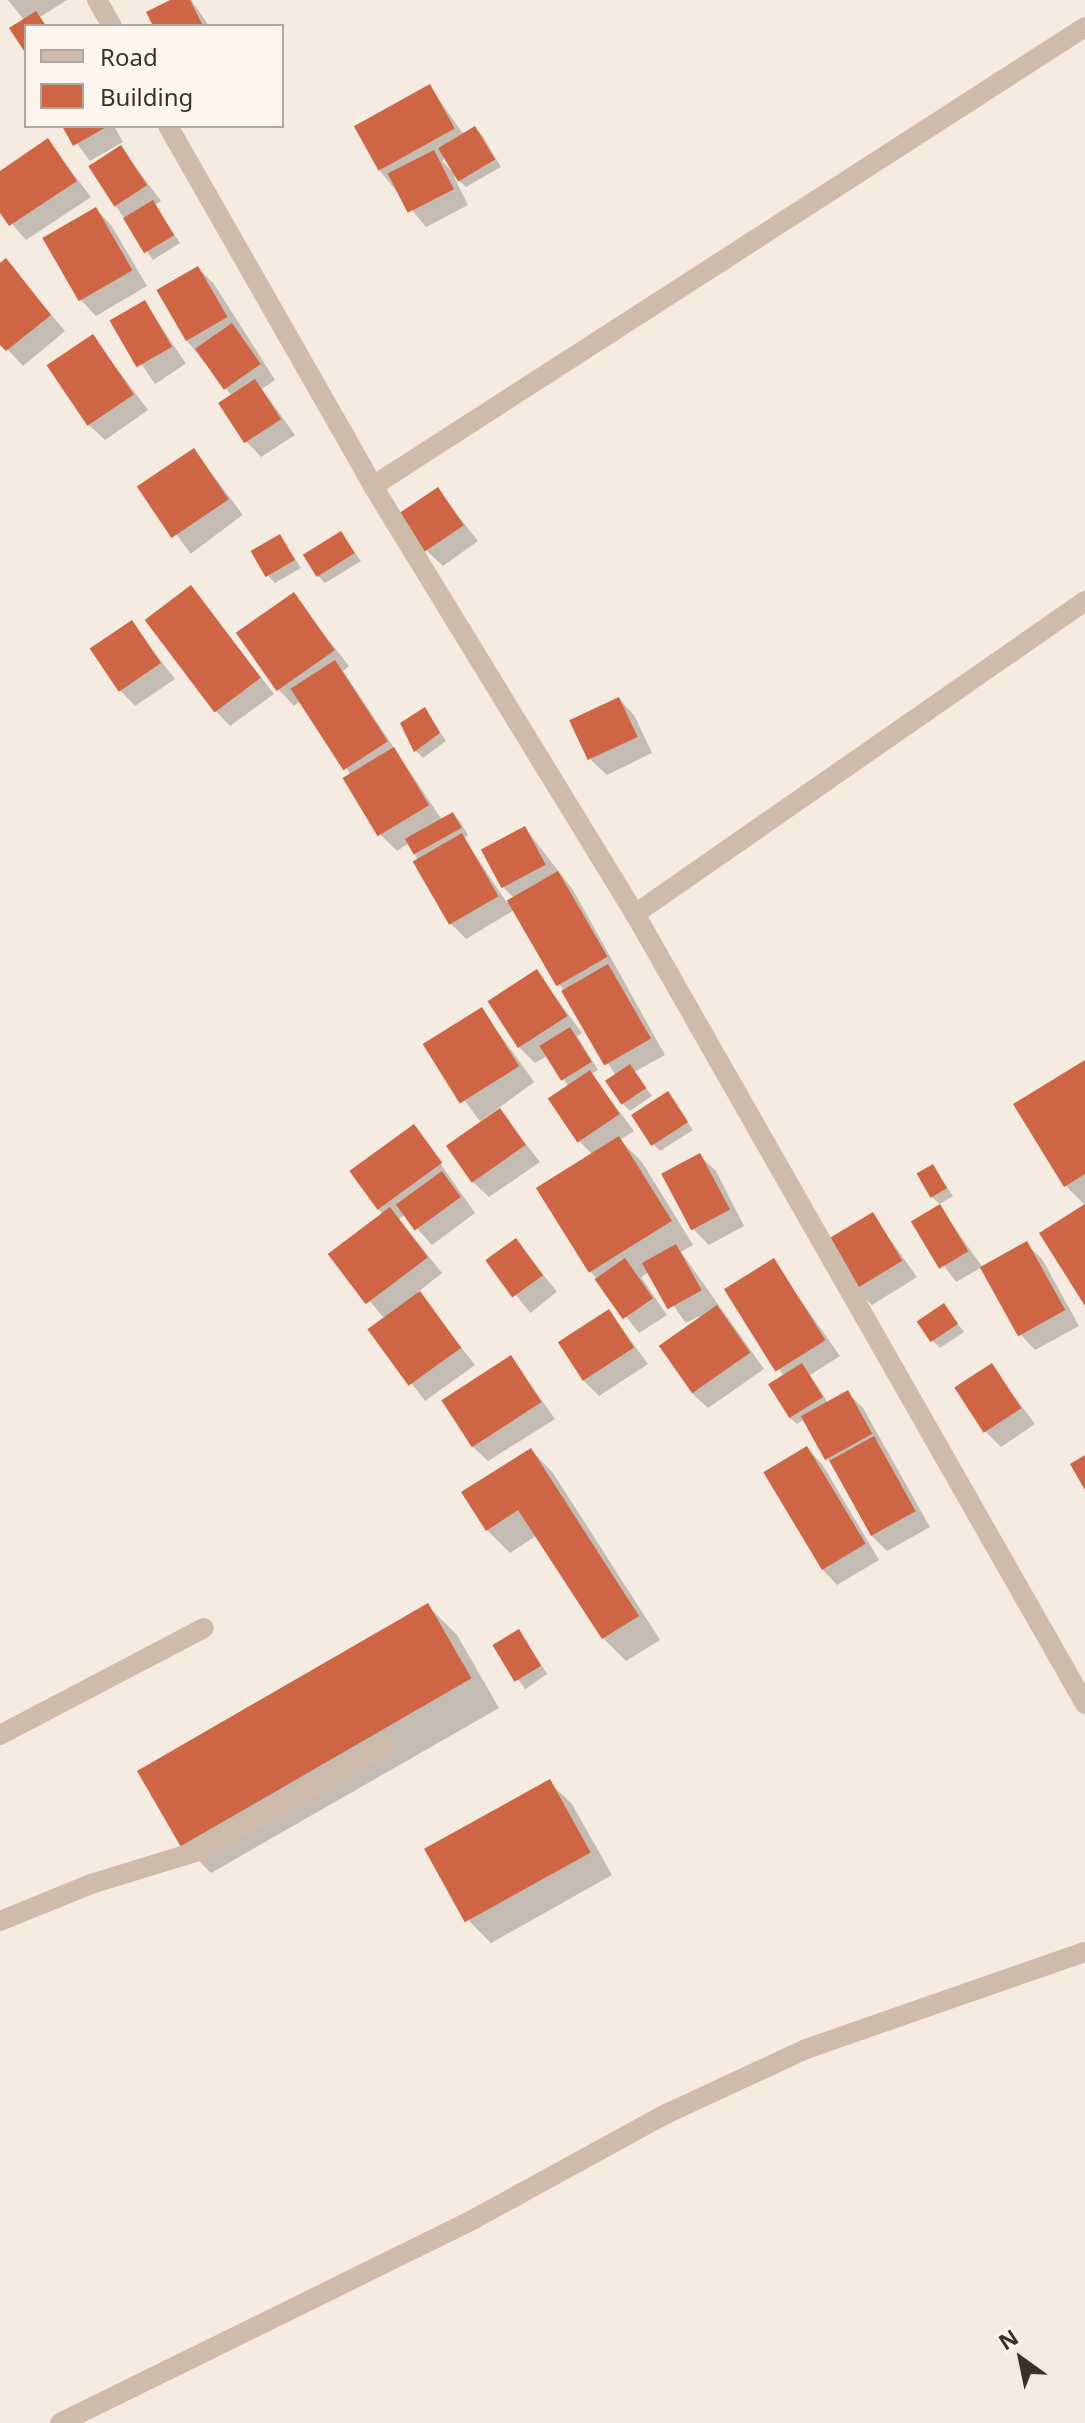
<!DOCTYPE html>
<html>
<head>
<meta charset="utf-8">
<style>
	body { margin:0 }
	#map { position:relative; width:1085px; height:2423px; overflow:hidden; background:#f5ebe0; font-family:"Noto Sans",sans-serif }
	div>[style] { position:absolute }
	.shadow>* { inset:0; background:#0003; transform-origin:0 0 }
	.building>* { inset:0; background:#ce6645; transform-origin:0 0 }
	.minor>* { height:20px; margin:-10px; padding:0 10px; transform-origin:10px; border-radius:10px; background:#cfbbaa }
	span { translate:-50% -50%; white-space:nowrap; text-align:center; line-height:1.15; -webkit-text-stroke:6px #fcf5ed; paint-order:stroke }
	.legend { position:absolute; left:24px; top:24px; width:260px; height:104px; box-sizing:border-box; background:#fcf5ed; border:2px solid #afa69f; margin:0; padding:10px 14px; list-style:none; font-size:24px; color:#3c302a }
	.legend li { display:flex; align-items:center; gap:16px; height:40px }
	.legend b { width:40px; border:2px solid #afa69f }
	.north { position:absolute; left:981px; top:2319px; width:80px; height:80px; -webkit-text-stroke:6px #fcf5ed; paint-order:stroke; rotate:327deg; font-size:22px; font-weight:700; line-height:32px; text-align:center; color:#3c302a }
	.north::after { content:''; display:block; margin:auto; width:28px; height:36px; background:#3c302a; clip-path:polygon(50% 0,100% 100%,50% 72%,0 100%) }
</style>
</head>
<body>
<div id="map">
	<div class="shadow">
		<i style="clip-path:polygon(8px 0,67px 0,40px 17px,46px 26px,26px 26px,26px 50px,25px 21px)"></i>
		<i style="clip-path:polygon(174px 0,191px 0,209px 26px,155px 26px)"></i>
		<i style="clip-path:polygon(evenodd,430px 87px,464px 135px,475px 128px,482px 135px,501px 167px,466px 187px,453px 175px,468px 205px,426px 227px,380px 171px,430px 87px,446px 158px,452px 171px,442px 161px,446px 158px)"></i>
		<i style="clip-path:polygon(64px 126px,114px 126px,123px 142px,90px 161px)"></i>
		<i style="clip-path:polygon(48px 141px,91px 197px,26px 240px,0 210px,0 173px)"></i>
		<i style="clip-path:polygon(121px 148px,161px 201px,155px 205px,180px 243px,153px 260px,115px 205px)"></i>
		<i style="clip-path:polygon(96px 209px,111px 225px,147px 286px,96px 316px,81px 300px,45px 239px)"></i>
		<i style="clip-path:polygon(6px 261px,65px 331px,23px 366px,0 341px,0 266px)"></i>
		<i style="clip-path:polygon(198px 268px,214px 284px,275px 380px,262px 389px,295px 435px,261px 457px,246px 441px,232px 396px,187px 341px,158px 291px)"></i>
		<i style="left:145px;top:303px;width:73px;height:37px;rotate:56deg"></i>
		<i style="clip-path:polygon(93px 337px,148px 410px,105px 440px,89px 425px)"></i>
		<i style="left:194px;top:450px;width:81px;height:65px;rotate:53deg"></i>
		<i style="clip-path:polygon(437px 489px,478px 541px,443px 566px,427px 551px)"></i>
		<i style="clip-path:polygon(341px 534px,361px 561px,325px 583px,318px 576px)"></i>
		<i style="clip-path:polygon(280px 536px,301px 568px,275px 583px,268px 576px)"></i>
		<i style="clip-path:polygon(191px 587px,274px 694px,230px 726px,215px 710px)"></i>
		<i style="clip-path:polygon(293px 595px,349px 666px,343px 671px,442px 820px,453px 814px,460px 822px,468px 835px,464px 838px,507px 903px,515px 899px,504px 888px,525px 828px,573px 890px,665px 1055px,634px 1072px,652px 1096px,630px 1111px,623px 1104px,616px 1076px,514px 910px,466px 939px,450px 923px,409px 843px,397px 851px,381px 835px,346px 778px,351px 775px,300px 701px,294px 706px,279px 690px,238px 634px)"></i>
		<i style="clip-path:polygon(131px 623px,175px 679px,135px 706px,120px 690px)"></i>
		<i style="clip-path:polygon(619px 699px,634px 715px,652px 753px,607px 775px,591px 760px)"></i>
		<i style="clip-path:polygon(425px 709px,446px 741px,423px 758px,416px 751px)"></i>
		<i style="clip-path:polygon(537px 972px,582px 1033px,577px 1036px,598px 1070px,591px 1074px,634px 1131px,620px 1140px,642px 1162px,693px 1245px,681px 1252px,764px 1369px,708px 1408px,692px 1393px,699px 1316px,686px 1323px,649px 1272px,641px 1277px,667px 1315px,639px 1333px,591px 1272px,593px 1155px,579px 1141px,569px 1087px,547px 1056px,535px 1063px,520px 1048px)"></i>
		<i style="left:482px;top:1010px;width:89px;height:67px;rotate:54deg"></i>
		<i style="clip-path:polygon(1085px 1062px,1085px 1205px,1066px 1186px,1016px 1105px)"></i>
		<i style="clip-path:polygon(668px 1093px,693px 1130px,660px 1151px,653px 1144px)"></i>
		<i style="clip-path:polygon(500px 1111px,540px 1162px,489px 1197px,473px 1182px)"></i>
		<i style="clip-path:polygon(414px 1126px,475px 1213px,432px 1245px,405px 1215px,399px 1219px,442px 1273px,418px 1292px,475px 1365px,425px 1401px,370px 1329px,384px 1318px,332px 1256px,384px 1215px,377px 1208px)"></i>
		<i style="clip-path:polygon(700px 1156px,716px 1171px,744px 1226px,709px 1245px,693px 1229px,665px 1175px)"></i>
		<i style="clip-path:polygon(933px 1167px,953px 1196px,940px 1204px,932px 1197px)"></i>
		<i style="clip-path:polygon(940px 1207px,983px 1268px,1026px 1244px,1042px 1259px,1079px 1326px,1035px 1350px,1020px 1334px,982px 1267px,956px 1282px,913px 1223px)"></i>
		<i style="clip-path:polygon(872px 1214px,917px 1277px,872px 1305px,856px 1290px)"></i>
		<i style="left:516px;top:1241px;width:65px;height:34px;rotate:51deg"></i>
		<i style="clip-path:polygon(773px 1261px,840px 1356px,810px 1375px,828px 1403px,847px 1392px,863px 1408px,930px 1527px,887px 1551px,872px 1536px,805px 1419px,797px 1424px,789px 1417px,784px 1376px,727px 1291px)"></i>
		<i style="clip-path:polygon(944px 1306px,964px 1332px,940px 1348px,933px 1341px)"></i>
		<i style="clip-path:polygon(609px 1311px,648px 1364px,599px 1396px,583px 1380px)"></i>
		<i style="clip-path:polygon(511px 1357px,555px 1419px,488px 1461px,472px 1446px)"></i>
		<i style="clip-path:polygon(991px 1365px,1035px 1424px,1001px 1447px,985px 1431px)"></i>
		<i style="clip-path:polygon(807px 1448px,822px 1464px,879px 1560px,837px 1585px,822px 1569px,765px 1472px)"></i>
		<i style="clip-path:polygon(531px 1450px,553px 1473px,660px 1640px,626px 1661px,603px 1638px,537px 1535px,510px 1553px,487px 1530px)"></i>
		<i style="clip-path:polygon(428px 1606px,457px 1635px,499px 1708px,211px 1873px,182px 1844px)"></i>
		<i style="left:518px;top:1632px;width:51px;height:27px;rotate:55deg"></i>
		<i style="clip-path:polygon(549px 1782px,572px 1804px,612px 1875px,491px 1943px,469px 1921px)"></i>
	</div>
	<div class="building">
		<i style="clip-path:polygon(170px 0,190px 0,203px 26px,153px 26px,146px 12px)"></i>
		<i style="clip-path:polygon(36px 11px,46px 26px,26px 26px,26px 54px,9px 28px)"></i>
		<i style="left:430px;top:84px;width:51px;height:87px;rotate:61deg"></i>
		<i style="clip-path:polygon(62px 126px,108px 126px,73px 146px)"></i>
		<i style="left:475px;top:126px;width:39px;height:43px;rotate:59deg"></i>
		<i style="clip-path:polygon(48px 138px,77px 181px,9px 226px,0 213px,0 171px)"></i>
		<i style="left:121px;top:145px;width:48px;height:39px;rotate:57deg"></i>
		<i style="left:434px;top:150px;width:44px;height:52px;rotate:63deg"></i>
		<i style="left:153px;top:200px;width:41px;height:35px;rotate:59deg"></i>
		<i style="left:96px;top:207px;width:73px;height:62px;rotate:60deg"></i>
		<i style="clip-path:polygon(6px 258px,51px 315px,6px 351px,0 345px,0 263px)"></i>
		<i style="left:198px;top:266px;width:59px;height:48px;rotate:60deg"></i>
		<i style="left:145px;top:300px;width:54px;height:41px;rotate:60deg"></i>
		<i style="left:232px;top:323px;width:50px;height:45px;rotate:55deg"></i>
		<i style="left:93px;top:334px;width:73px;height:56px;rotate:56deg"></i>
		<i style="left:255px;top:379px;width:48px;height:44px;rotate:57deg"></i>
		<i style="left:194px;top:448px;width:62px;height:69px;rotate:56deg"></i>
		<i style="left:438px;top:487px;width:46px;height:47px;rotate:56deg"></i>
		<i style="left:341px;top:531px;width:26px;height:45px;rotate:58deg"></i>
		<i style="left:280px;top:534px;width:30px;height:34px;rotate:60deg"></i>
		<i style="left:191px;top:585px;width:116px;height:58px;rotate:53deg"></i>
		<i style="left:294px;top:592px;width:71px;height:71px;rotate:55deg"></i>
		<i style="left:132px;top:620px;width:52px;height:51px;rotate:56deg"></i>
		<i style="left:335px;top:660px;width:97px;height:53px;rotate:57deg"></i>
		<i style="left:619px;top:697px;width:44px;height:55px;rotate:65deg"></i>
		<i style="clip-path:polygon(425px 707px,440px 733px,414px 752px,400px 723px)"></i>
		<i style="left:394px;top:747px;width:68px;height:60px;rotate:59deg"></i>
		<i style="left:453px;top:812px;width:18px;height:55px;rotate:61deg"></i>
		<i style="left:525px;top:826px;width:44px;height:50px;rotate:62deg"></i>
		<i style="left:462px;top:833px;width:73px;height:57px;rotate:60deg"></i>
		<i style="left:558px;top:871px;width:99px;height:59px;rotate:60deg"></i>
		<i style="left:608px;top:964px;width:86px;height:54px;rotate:60deg"></i>
		<i style="left:537px;top:969px;width:56px;height:59px;rotate:57deg"></i>
		<i style="left:482px;top:1007px;width:70px;height:70px;rotate:58deg"></i>
		<i style="left:570px;top:1027px;width:41px;height:36px;rotate:58deg"></i>
		<i style="clip-path:polygon(1085px 1060px,1085px 1174px,1064px 1187px,1013px 1104px)"></i>
		<i style="left:630px;top:1064px;width:29px;height:30px;rotate:56deg"></i>
		<i style="left:590px;top:1070px;width:53px;height:51px;rotate:56deg"></i>
		<i style="left:668px;top:1091px;width:37px;height:44px;rotate:57deg"></i>
		<i style="left:500px;top:1108px;width:45px;height:66px;rotate:55deg"></i>
		<i style="left:414px;top:1124px;width:48px;height:80px;rotate:54deg"></i>
		<i style="left:619px;top:1136px;width:100px;height:98px;rotate:58deg"></i>
		<i style="left:700px;top:1153px;width:64px;height:44px;rotate:62deg"></i>
		<i style="left:933px;top:1164px;width:28px;height:19px;rotate:60deg"></i>
		<i style="left:442px;top:1171px;width:32px;height:57px;rotate:54deg"></i>
		<i style="left:940px;top:1204px;width:55px;height:34px;rotate:59deg"></i>
		<i style="clip-path:polygon(1085px 1204px,1085px 1306px,1039px 1233px)"></i>
		<i style="left:390px;top:1207px;width:63px;height:78px;rotate:53deg"></i>
		<i style="left:873px;top:1212px;width:57px;height:57px;rotate:59deg"></i>
		<i style="left:516px;top:1238px;width:46px;height:38px;rotate:54deg"></i>
		<i style="left:1027px;top:1241px;width:79px;height:54px;rotate:61deg"></i>
		<i style="left:676px;top:1244px;width:53px;height:39px;rotate:61deg"></i>
		<i style="left:625px;top:1258px;width:49px;height:37px;rotate:55deg"></i>
		<i style="left:774px;top:1258px;width:97px;height:59px;rotate:58deg"></i>
		<i style="left:420px;top:1291px;width:70px;height:65px;rotate:54deg"></i>
		<i style="left:944px;top:1303px;width:25px;height:33px;rotate:56deg"></i>
		<i style="left:717px;top:1305px;width:58px;height:71px;rotate:55deg"></i>
		<i style="left:609px;top:1309px;width:46px;height:61px;rotate:57deg"></i>
		<i style="left:511px;top:1355px;width:56px;height:83px;rotate:57deg"></i>
		<i style="left:802px;top:1363px;width:40px;height:40px;rotate:58deg"></i>
		<i style="left:992px;top:1363px;width:54px;height:45px;rotate:57deg"></i>
		<i style="left:848px;top:1390px;width:50px;height:54px;rotate:61deg"></i>
		<i style="left:874px;top:1436px;width:86px;height:51px;rotate:61deg"></i>
		<i style="left:807px;top:1446px;width:114px;height:51px;rotate:59deg"></i>
		<i style="clip-path:polygon(531px 1448px,639px 1616px,602px 1639px,518px 1510px,486px 1531px,461px 1492px)"></i>
		<i style="clip-path:polygon(1085px 1455px,1085px 1490px,1070px 1464px)"></i>
		<i style="left:428px;top:1603px;width:87px;height:336px;rotate:60deg"></i>
		<i style="left:519px;top:1629px;width:43px;height:31px;rotate:59deg"></i>
		<i style="left:550px;top:1779px;width:84px;height:144px;rotate:61deg"></i>
	</div>
	<div class="minor">
		<i style="left:97px;top:0;width:30px;rotate:60deg"></i>
		<i style="left:168px;top:126px;width:414px;rotate:60.3deg"></i>
		<i style="left:373px;top:486px;width:502px;rotate:58.53deg"></i>
		<i style="left:373px;top:486px;width:847px;rotate:-32.81deg"></i>
		<i style="left:1085px;top:601px;width:548px;rotate:145.18deg"></i>
		<i style="left:635px;top:914px;width:909px;rotate:60.33deg"></i>
		<i style="left:0;top:1735px;width:230px;rotate:-27.7deg"></i>
		<i style="left:0;top:1921px;width:98px;rotate:-22.1deg"></i>
		<i style="left:91px;top:1884px;width:112px;rotate:-17.1deg"></i>
		<i style="left:198px;top:1851px;width:214px;rotate:-29.4deg"></i>
		<i style="left:60px;top:2423px;width:462px;rotate:-26.2deg"></i>
		<i style="left:474px;top:2219px;width:219px;rotate:-28.7deg"></i>
		<i style="left:666px;top:2114px;width:154px;rotate:-24.9deg"></i>
		<i style="left:806px;top:2049px;width:295px;rotate:-19.2deg"></i>
	</div>
	<ul class="legend">
	<li><b style="height:10px;background:#cfbbaa"></b>Road</li>
	<li><b style="height:22px;background:#ce6645"></b>Building</li>
	</ul>
	<div class="north">N</div>
</div>
</body>
</html>
